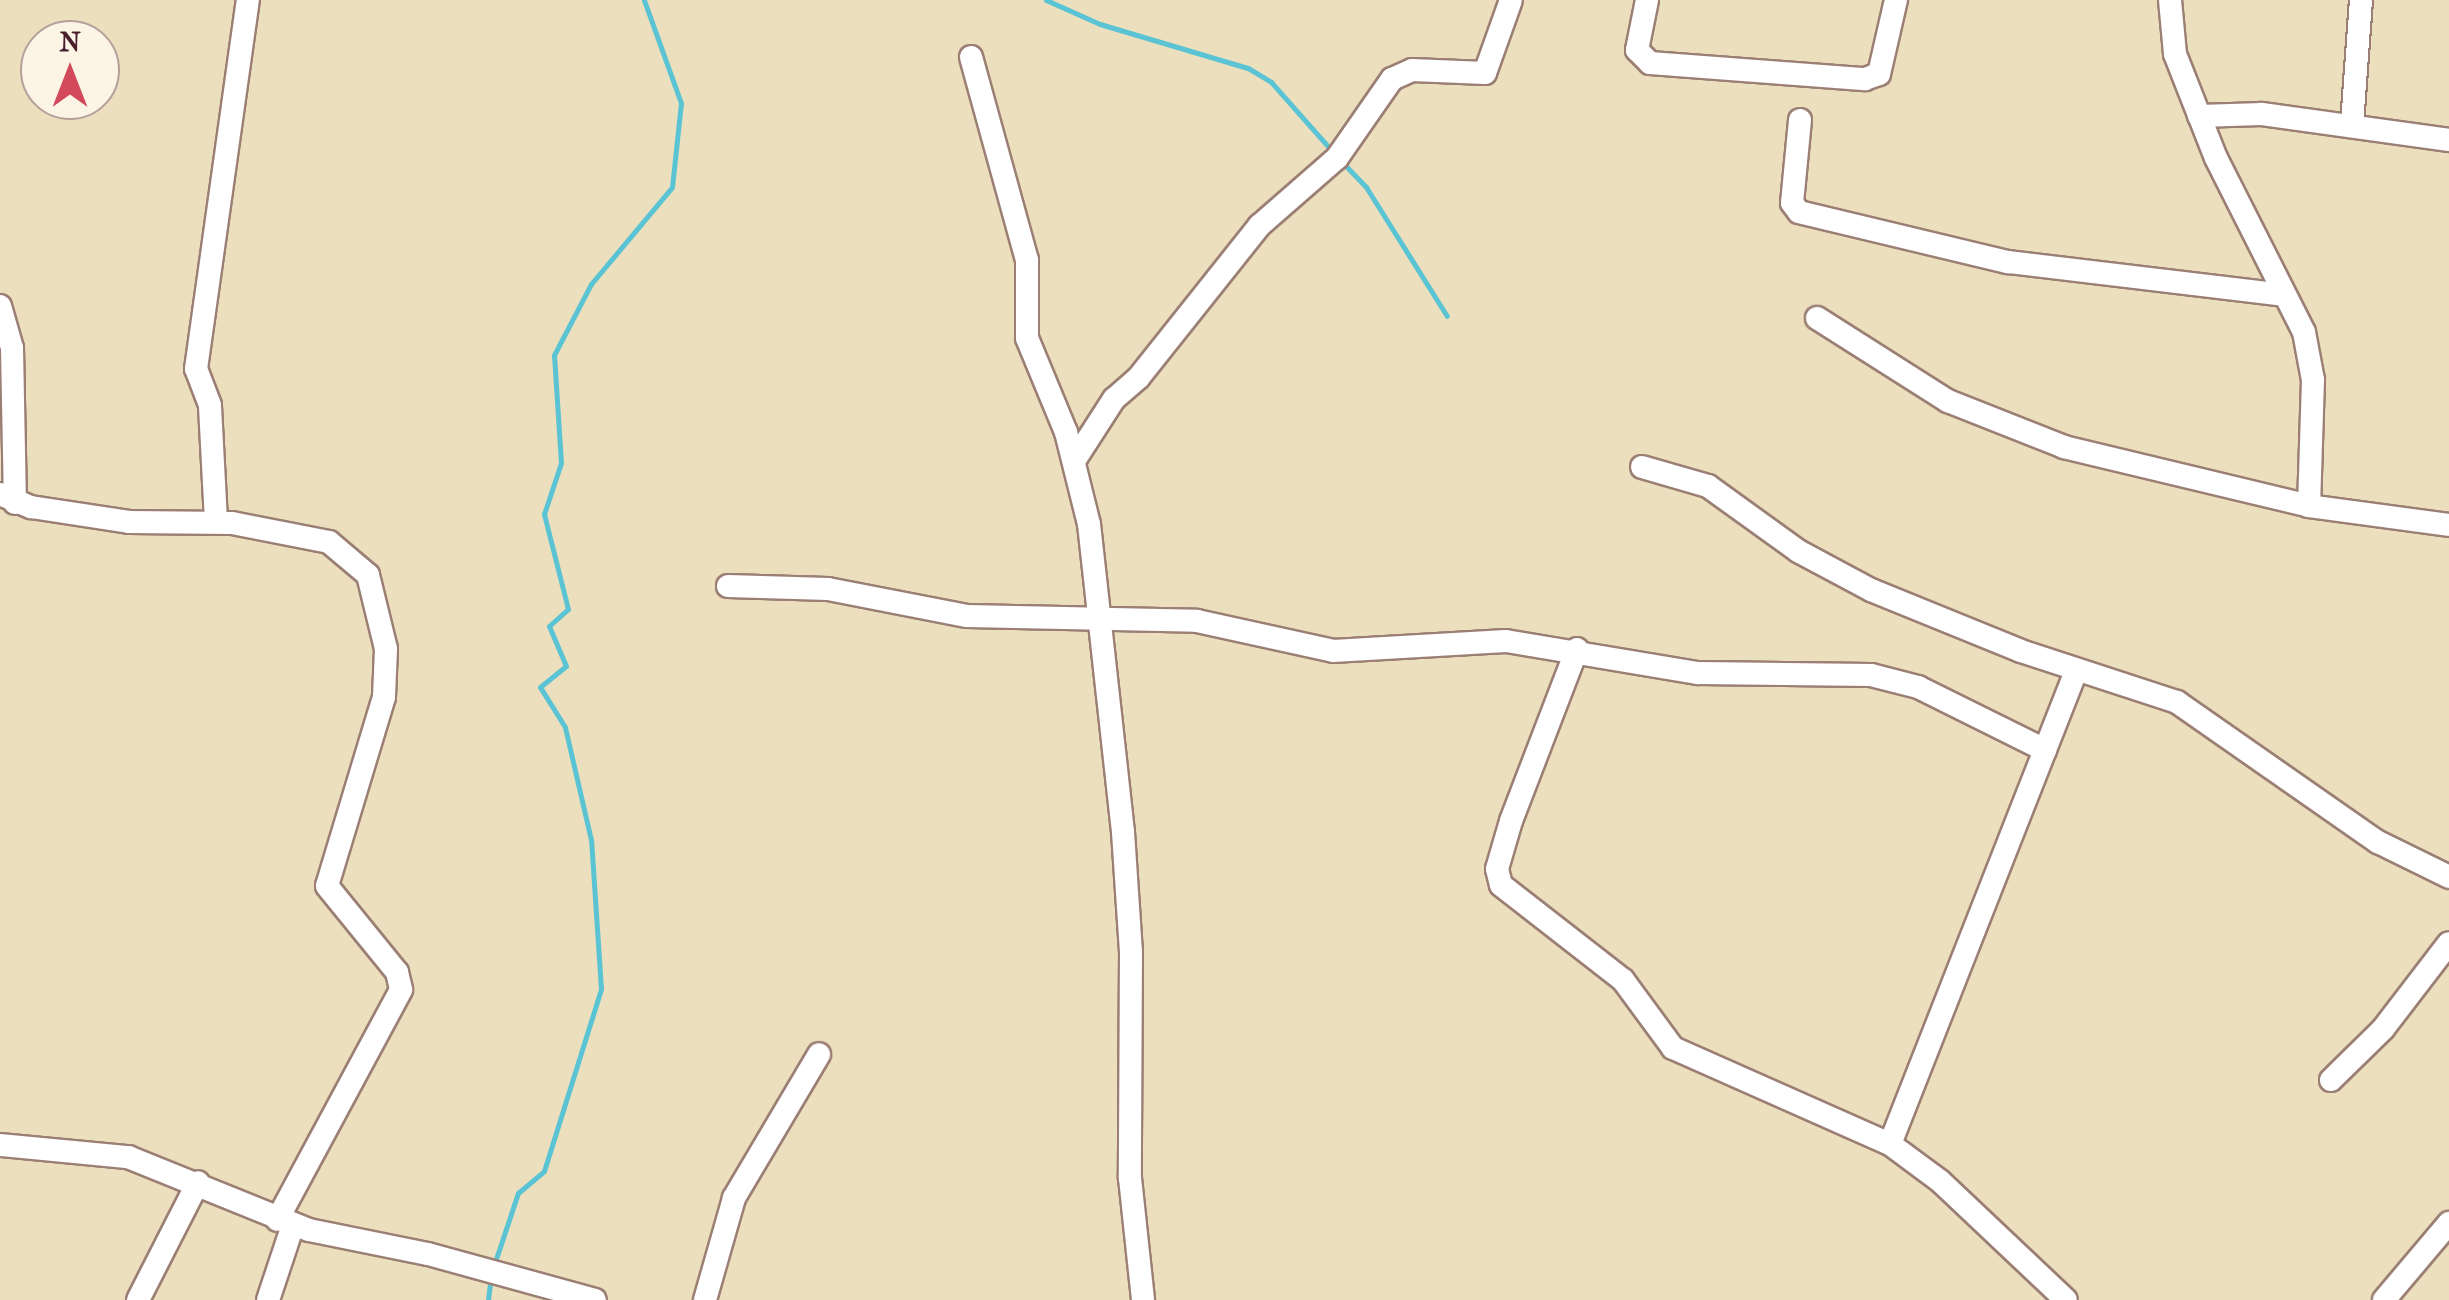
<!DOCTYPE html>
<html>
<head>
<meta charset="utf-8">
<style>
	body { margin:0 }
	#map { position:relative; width:2449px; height:1300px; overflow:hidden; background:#ecdfbd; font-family:"IM FELL French Canon",serif }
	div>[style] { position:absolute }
	.stream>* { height:5px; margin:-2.5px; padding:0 2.5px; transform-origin:2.5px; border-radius:2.5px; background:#5ac4d4 }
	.roads { filter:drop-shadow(2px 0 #9b7f74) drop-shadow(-2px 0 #9b7f74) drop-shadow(0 2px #9b7f74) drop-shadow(0 -2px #9b7f74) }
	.minor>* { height:22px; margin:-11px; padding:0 11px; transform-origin:11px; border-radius:11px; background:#fff }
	span { translate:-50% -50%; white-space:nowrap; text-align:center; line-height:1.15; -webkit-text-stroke:8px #fcf5e5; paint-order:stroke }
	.north { position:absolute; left:20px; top:20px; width:100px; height:100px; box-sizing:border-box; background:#fcf5e5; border:2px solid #b59f9b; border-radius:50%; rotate:0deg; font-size:28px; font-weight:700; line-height:40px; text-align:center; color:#4a1f2b }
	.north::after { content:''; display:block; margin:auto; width:35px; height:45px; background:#d1495b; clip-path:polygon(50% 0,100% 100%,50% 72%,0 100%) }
</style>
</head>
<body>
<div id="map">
	<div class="stream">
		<i style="left:1046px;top:0;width:59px;rotate:24deg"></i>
		<i style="left:1100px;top:24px;width:154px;rotate:16.6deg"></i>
		<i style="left:1248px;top:68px;width:27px;rotate:31deg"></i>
		<i style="left:1271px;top:82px;width:92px;rotate:48.5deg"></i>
		<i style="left:1342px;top:162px;width:35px;rotate:46deg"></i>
		<i style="left:1366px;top:187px;width:152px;rotate:57.9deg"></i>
		<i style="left:494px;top:1265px;width:76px;rotate:-71.6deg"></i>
		<i style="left:518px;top:1193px;width:34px;rotate:-40deg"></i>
		<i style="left:544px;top:1171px;width:191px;rotate:-72.6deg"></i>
		<i style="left:601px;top:989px;width:149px;rotate:-93.8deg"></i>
		<i style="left:591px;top:840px;width:116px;rotate:-103deg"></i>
		<i style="left:565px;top:727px;width:47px;rotate:-122deg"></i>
		<i style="left:540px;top:687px;width:33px;rotate:-39deg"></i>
		<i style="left:566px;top:666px;width:43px;rotate:-113deg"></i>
		<i style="left:549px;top:626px;width:25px;rotate:-42deg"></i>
		<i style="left:568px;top:609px;width:98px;rotate:-104.2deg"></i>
		<i style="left:544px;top:514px;width:54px;rotate:-71.6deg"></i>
		<i style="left:561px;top:463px;width:108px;rotate:-93.7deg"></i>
		<i style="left:554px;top:355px;width:80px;rotate:-62.5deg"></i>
		<i style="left:591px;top:284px;width:126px;rotate:-50.1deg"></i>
		<i style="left:672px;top:187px;width:84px;rotate:-83.9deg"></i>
		<i style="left:681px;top:103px;width:109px;rotate:-109.8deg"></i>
		<i style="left:488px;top:1300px;width:24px;rotate:-83deg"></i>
	</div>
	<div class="roads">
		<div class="minor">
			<i style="left:1647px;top:0;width:51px;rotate:101.3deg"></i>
			<i style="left:1637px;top:50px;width:18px;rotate:45deg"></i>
			<i style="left:1650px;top:63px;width:216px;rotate:4.3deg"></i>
			<i style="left:1865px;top:79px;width:15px;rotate:-20deg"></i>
			<i style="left:1879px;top:74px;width:76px;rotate:-77.1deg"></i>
			<i style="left:2170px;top:0;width:54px;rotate:84.7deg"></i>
			<i style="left:2175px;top:54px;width:112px;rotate:68.5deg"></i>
			<i style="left:2216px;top:158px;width:195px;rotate:63.2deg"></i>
			<i style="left:2304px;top:332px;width:49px;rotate:79.4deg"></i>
			<i style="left:2313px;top:380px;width:126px;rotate:91.8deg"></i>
			<i style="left:971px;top:57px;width:211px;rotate:74.6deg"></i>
			<i style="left:1027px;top:260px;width:78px;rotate:90deg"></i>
			<i style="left:1027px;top:338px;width:102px;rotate:67.5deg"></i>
			<i style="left:1066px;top:432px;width:95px;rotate:76deg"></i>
			<i style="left:1089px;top:524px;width:310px;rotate:83.7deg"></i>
			<i style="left:1123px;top:832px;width:120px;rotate:86.2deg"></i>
			<i style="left:1131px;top:952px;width:226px;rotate:90.3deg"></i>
			<i style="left:1130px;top:1178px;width:123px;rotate:83.9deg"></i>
			<i style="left:2199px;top:116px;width:63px;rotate:-1.8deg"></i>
			<i style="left:2262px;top:114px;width:189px;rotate:7.9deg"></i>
			<i style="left:1800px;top:120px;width:83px;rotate:95.5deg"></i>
			<i style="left:1792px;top:203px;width:11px;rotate:52deg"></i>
			<i style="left:1799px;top:212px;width:215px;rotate:13.5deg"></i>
			<i style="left:2008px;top:262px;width:277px;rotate:6.8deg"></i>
			<i style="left:2352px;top:125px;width:125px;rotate:-85.9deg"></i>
			<i style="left:0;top:306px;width:44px;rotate:74.1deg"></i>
			<i style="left:12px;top:348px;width:155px;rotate:88.9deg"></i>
			<i style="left:1817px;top:318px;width:155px;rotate:32.4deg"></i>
			<i style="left:1948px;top:401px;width:125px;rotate:21.6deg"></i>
			<i style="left:2064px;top:447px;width:252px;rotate:13.5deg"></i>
			<i style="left:2309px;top:506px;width:141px;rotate:7.7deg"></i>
			<i style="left:1074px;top:461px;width:74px;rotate:-57.2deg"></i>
			<i style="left:1114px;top:399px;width:33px;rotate:-41deg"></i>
			<i style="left:1139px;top:377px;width:193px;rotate:-51.5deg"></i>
			<i style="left:1259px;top:226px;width:103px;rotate:-41.1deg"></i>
			<i style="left:1337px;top:158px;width:96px;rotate:-55.2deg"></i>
			<i style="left:1392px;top:79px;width:22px;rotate:-24deg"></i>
			<i style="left:1412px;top:70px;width:73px;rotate:2.4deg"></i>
			<i style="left:1485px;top:73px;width:77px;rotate:-70.4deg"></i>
			<i style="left:1642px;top:467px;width:69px;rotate:16.1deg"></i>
			<i style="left:1708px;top:486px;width:111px;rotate:35.8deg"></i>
			<i style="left:1798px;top:551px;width:83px;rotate:28.1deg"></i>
			<i style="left:1871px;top:590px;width:162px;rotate:22.1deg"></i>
			<i style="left:2021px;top:651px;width:164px;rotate:18.1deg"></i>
			<i style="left:2177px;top:702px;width:245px;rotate:34.9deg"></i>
			<i style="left:2378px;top:842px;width:79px;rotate:26.2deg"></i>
			<i style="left:0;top:494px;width:34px;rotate:23deg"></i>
			<i style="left:31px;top:507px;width:99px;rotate:8.7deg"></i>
			<i style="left:129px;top:522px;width:103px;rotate:0.6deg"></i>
			<i style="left:232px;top:523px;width:99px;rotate:11.1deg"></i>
			<i style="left:329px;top:542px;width:51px;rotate:40.2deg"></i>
			<i style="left:368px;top:575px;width:76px;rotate:76.3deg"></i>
			<i style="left:386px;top:649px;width:48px;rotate:92.4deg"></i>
			<i style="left:384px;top:697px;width:197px;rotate:106.8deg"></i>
			<i style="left:327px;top:886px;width:111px;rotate:50.9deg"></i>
			<i style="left:397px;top:972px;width:18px;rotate:77deg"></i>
			<i style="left:401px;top:990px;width:261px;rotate:118.3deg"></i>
			<i style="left:216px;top:521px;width:116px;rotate:-93deg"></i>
			<i style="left:210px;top:405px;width:39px;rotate:-111deg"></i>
			<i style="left:196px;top:369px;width:373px;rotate:-82deg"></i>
			<i style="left:728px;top:586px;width:100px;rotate:1.7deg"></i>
			<i style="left:828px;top:589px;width:142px;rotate:11deg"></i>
			<i style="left:967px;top:616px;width:230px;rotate:1.2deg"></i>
			<i style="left:1197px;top:621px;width:139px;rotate:12.4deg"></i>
			<i style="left:1333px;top:651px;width:173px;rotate:-3.3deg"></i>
			<i style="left:1506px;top:641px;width:195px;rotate:9.5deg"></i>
			<i style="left:1698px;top:673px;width:173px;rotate:0.7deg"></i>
			<i style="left:1871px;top:675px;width:49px;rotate:14.3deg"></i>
			<i style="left:1918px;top:687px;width:142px;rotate:26.4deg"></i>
			<i style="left:1577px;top:649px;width:184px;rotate:111deg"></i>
			<i style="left:1511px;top:821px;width:50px;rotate:106.3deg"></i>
			<i style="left:1497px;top:869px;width:16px;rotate:76deg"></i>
			<i style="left:1501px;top:885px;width:155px;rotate:37.9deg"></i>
			<i style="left:1623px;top:980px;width:84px;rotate:53.7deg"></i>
			<i style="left:1673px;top:1048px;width:237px;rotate:23.9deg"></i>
			<i style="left:1890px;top:1144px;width:62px;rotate:36.5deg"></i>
			<i style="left:1940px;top:1181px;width:173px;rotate:43.4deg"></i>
			<i style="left:2331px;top:1080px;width:73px;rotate:-44.4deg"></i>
			<i style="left:2383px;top:1029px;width:108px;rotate:-52.5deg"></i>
			<i style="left:1890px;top:1144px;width:508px;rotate:-68.53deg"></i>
			<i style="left:0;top:1145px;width:129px;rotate:5.4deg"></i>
			<i style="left:128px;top:1157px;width:195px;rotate:22deg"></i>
			<i style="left:309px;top:1230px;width:121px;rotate:11.4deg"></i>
			<i style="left:428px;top:1254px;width:173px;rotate:15.4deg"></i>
			<i style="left:138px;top:1300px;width:132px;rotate:-63deg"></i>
			<i style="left:268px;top:1300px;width:79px;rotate:-71.6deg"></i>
			<i style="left:705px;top:1300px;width:106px;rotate:-74.1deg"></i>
			<i style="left:734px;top:1198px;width:167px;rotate:-59.4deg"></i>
			<i style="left:2384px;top:1300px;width:101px;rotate:-49.8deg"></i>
		</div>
	</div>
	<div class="north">N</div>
</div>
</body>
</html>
